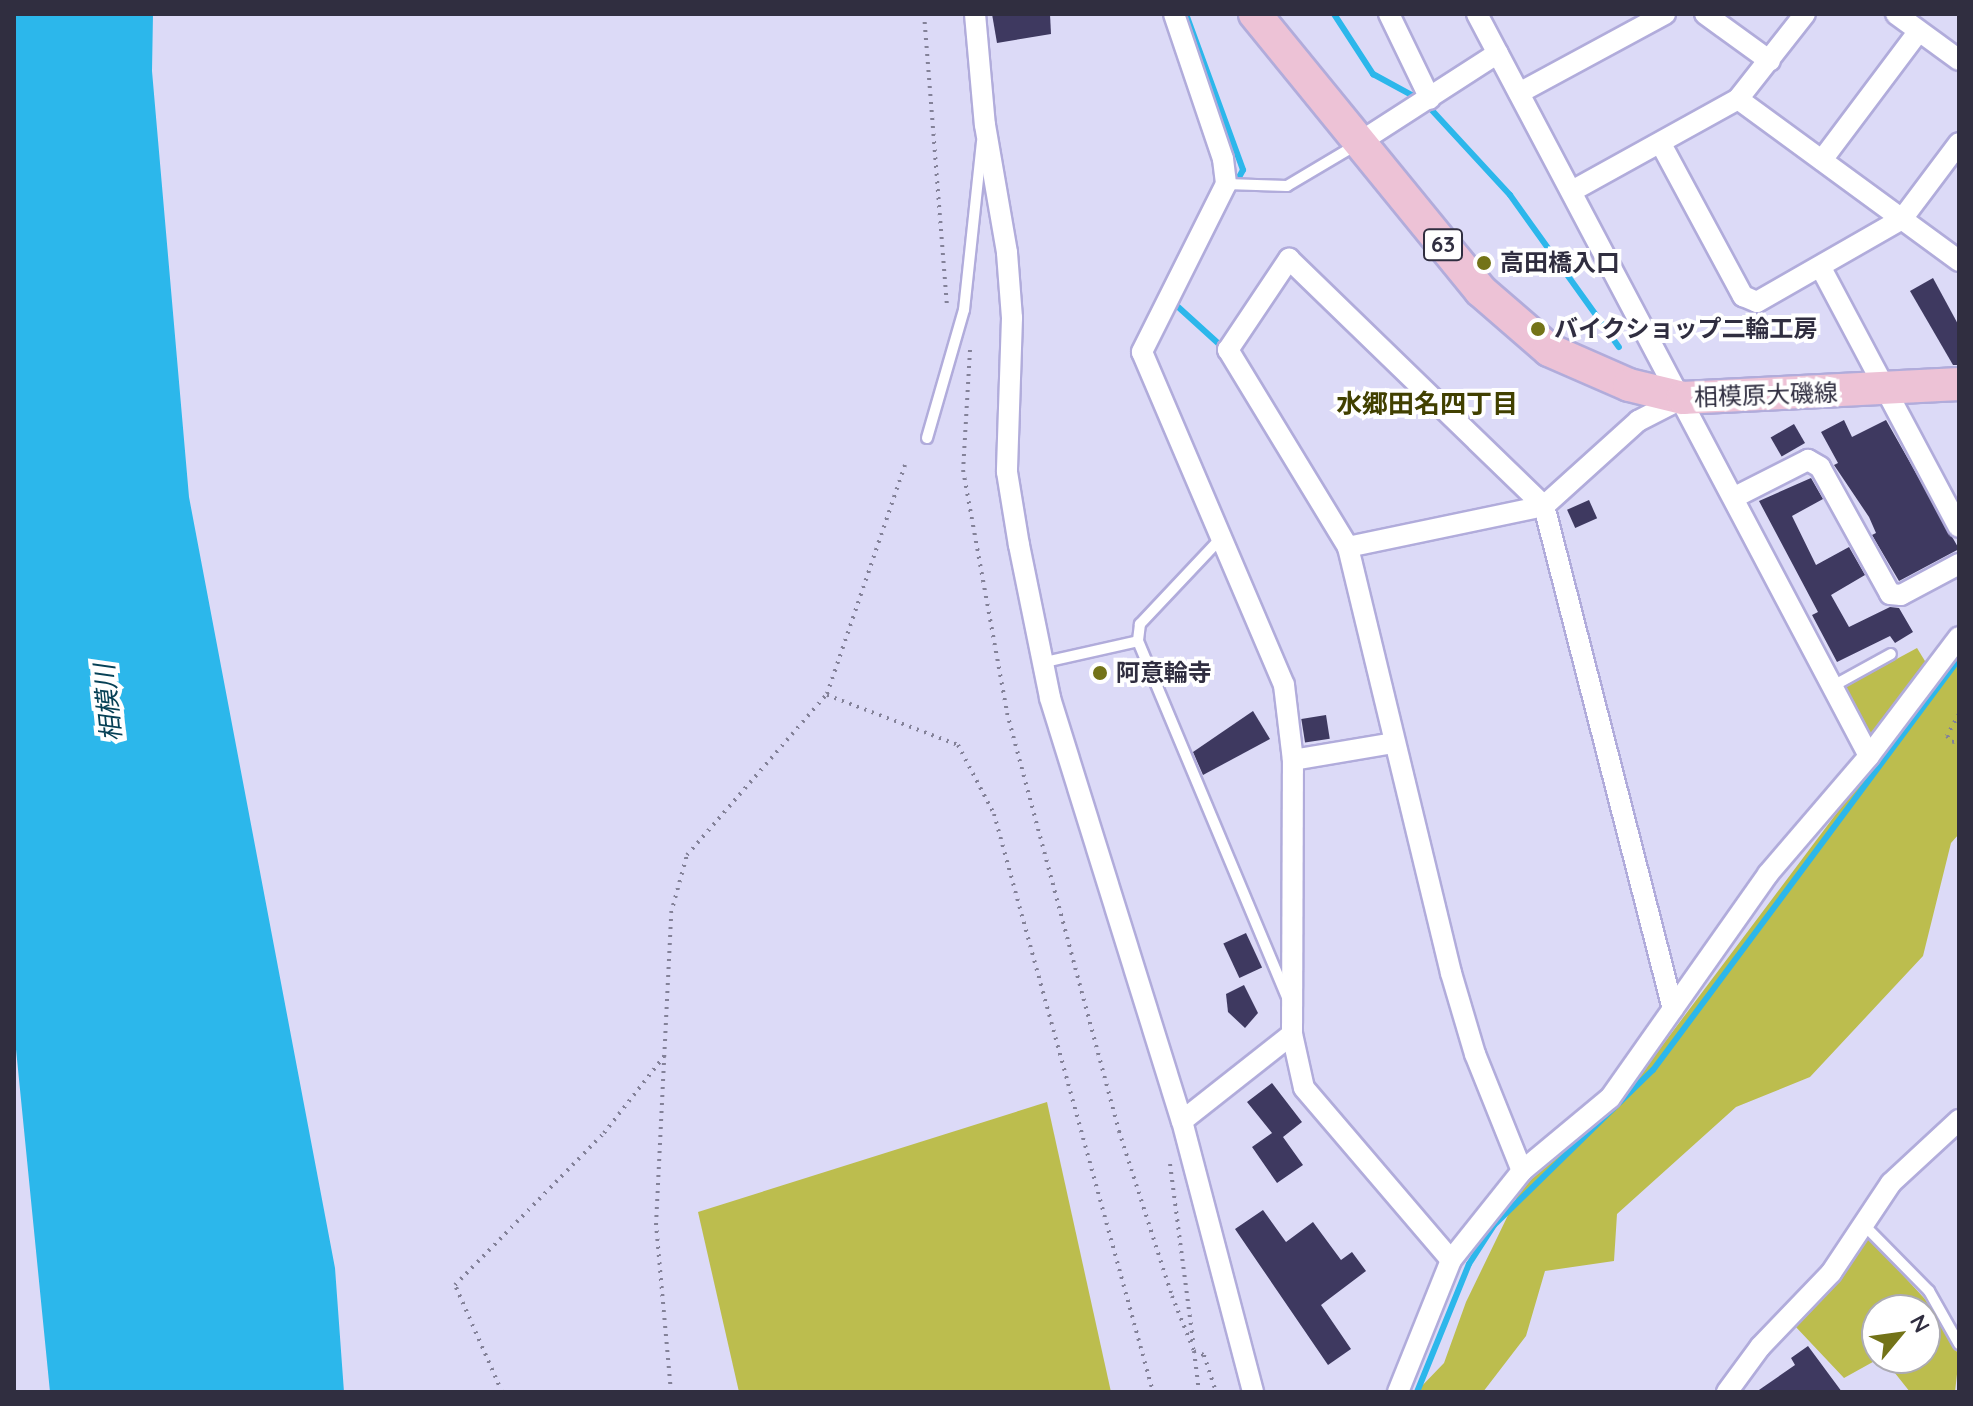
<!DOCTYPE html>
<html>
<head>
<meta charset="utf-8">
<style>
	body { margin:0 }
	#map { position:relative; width:1973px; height:1406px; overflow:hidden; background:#dcdaf7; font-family:Quicksand,"Noto Sans JP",sans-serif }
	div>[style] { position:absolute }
	.green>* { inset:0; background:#bcbd4e }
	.water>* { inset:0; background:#2cb7eb }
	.stream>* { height:6px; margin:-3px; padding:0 3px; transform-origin:3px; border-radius:3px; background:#2cb7eb }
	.building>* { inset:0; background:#3e3960; transform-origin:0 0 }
	.path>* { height:4px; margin-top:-2px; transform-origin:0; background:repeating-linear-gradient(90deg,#838198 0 2px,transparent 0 8px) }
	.roads { filter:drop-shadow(2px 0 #b1acdb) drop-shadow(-2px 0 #b1acdb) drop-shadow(0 2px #b1acdb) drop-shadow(0 -2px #b1acdb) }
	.service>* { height:10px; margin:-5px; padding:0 5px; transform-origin:5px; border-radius:5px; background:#fff }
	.minor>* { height:20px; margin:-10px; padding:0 10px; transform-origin:10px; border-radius:10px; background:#fff }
	.primary>* { height:32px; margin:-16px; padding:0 16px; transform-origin:16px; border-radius:16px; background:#edc2d6 }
	.dots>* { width:22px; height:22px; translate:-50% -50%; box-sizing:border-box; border:4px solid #fff; border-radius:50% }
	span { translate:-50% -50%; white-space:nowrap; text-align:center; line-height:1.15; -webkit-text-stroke:8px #fff; paint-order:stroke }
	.shield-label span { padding:2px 6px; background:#fff; border:2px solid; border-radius:6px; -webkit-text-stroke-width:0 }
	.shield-label { font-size:22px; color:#302e40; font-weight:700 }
	.poi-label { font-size:24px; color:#302e40; font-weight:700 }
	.left { translate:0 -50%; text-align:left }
	.street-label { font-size:24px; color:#302e40 }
	.neighbourhood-label { font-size:26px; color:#414000; font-weight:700 }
	.water-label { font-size:26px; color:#064055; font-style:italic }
	.frame { position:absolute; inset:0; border:16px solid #302e40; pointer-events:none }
	.north { position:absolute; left:1861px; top:1294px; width:80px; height:80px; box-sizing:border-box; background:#fff; border:2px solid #acabb3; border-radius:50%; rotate:61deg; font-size:22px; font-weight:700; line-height:32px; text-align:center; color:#302e40 }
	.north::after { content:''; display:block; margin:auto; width:28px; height:36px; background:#737318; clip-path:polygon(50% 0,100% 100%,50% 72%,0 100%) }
</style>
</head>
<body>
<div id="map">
	<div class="green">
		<i style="clip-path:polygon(1959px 632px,1959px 834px,1951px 843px,1923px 956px,1810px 1077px,1736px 1107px,1617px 1214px,1614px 1261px,1545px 1271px,1526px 1336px,1483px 1392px,1416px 1392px,1444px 1363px,1466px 1302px,1527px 1176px,1571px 1142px,1643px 1071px,1857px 786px)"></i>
		<i style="clip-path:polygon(1917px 648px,1928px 666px,1870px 738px,1843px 688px)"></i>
		<i style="clip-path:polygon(1047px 1102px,1111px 1392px,739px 1392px,698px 1212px)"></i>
		<i style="clip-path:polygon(1865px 1234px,1936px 1311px,1959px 1356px,1955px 1392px,1910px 1392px,1883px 1358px,1925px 1358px,1925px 1310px,1877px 1310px,1880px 1358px,1844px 1378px,1794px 1325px)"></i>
	</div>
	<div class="water">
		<i style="clip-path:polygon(14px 14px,153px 14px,152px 71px,189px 497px,335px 1268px,344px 1392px,50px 1392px,14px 1029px)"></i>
	</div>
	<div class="stream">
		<i style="left:1186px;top:14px;width:166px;rotate:69.9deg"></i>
		<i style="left:1243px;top:170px;width:18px;rotate:119deg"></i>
		<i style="left:1334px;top:14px;width:72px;rotate:57deg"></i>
		<i style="left:1373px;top:74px;width:52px;rotate:28.5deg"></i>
		<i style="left:1428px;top:106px;width:121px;rotate:47.3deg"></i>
		<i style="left:1510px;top:195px;width:187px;rotate:54.4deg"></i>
		<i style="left:1178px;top:300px;width:5px;rotate:112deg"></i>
		<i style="left:1176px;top:305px;width:58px;rotate:42.2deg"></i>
		<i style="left:1417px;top:1392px;width:138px;rotate:-67.9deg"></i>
		<i style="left:1469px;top:1264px;width:46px;rotate:-57.3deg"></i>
		<i style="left:1494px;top:1225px;width:222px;rotate:-44.3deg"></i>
		<i style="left:1653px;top:1070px;width:512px;rotate:-53.33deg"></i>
	</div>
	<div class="building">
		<i style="clip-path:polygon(992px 14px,1050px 14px,1051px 34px,997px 43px)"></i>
		<i style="clip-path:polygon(1933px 278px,1959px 326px,1959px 365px,1953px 365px,1910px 291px)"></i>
		<i style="clip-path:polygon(1844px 420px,1852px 437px,1886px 420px,1959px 549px,1899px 581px,1872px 535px,1876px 533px,1869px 517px,1834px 465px,1838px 463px,1821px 432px)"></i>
		<i style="left:1794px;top:424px;width:22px;height:27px;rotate:60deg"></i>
		<i style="clip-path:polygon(1811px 478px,1823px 499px,1792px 516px,1816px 565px,1849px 547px,1865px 575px,1831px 595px,1849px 627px,1890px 607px,1899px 608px,1913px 632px,1895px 643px,1890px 636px,1837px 662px,1812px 615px,1818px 612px,1759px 501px)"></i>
		<i style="left:1589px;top:500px;width:20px;height:24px;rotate:66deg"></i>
		<i style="clip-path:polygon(1253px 711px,1270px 739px,1203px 775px,1193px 752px)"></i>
		<i style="left:1326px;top:715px;width:24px;height:25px;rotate:81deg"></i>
		<i style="left:1246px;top:933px;width:38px;height:25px;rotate:65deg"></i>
		<i style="clip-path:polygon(1244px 985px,1258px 1013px,1245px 1028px,1228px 1012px,1226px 994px)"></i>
		<i style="clip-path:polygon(1272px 1083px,1302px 1122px,1283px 1137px,1303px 1165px,1277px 1183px,1252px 1147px,1272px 1133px,1247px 1102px)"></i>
		<i style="clip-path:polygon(1263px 1210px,1286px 1242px,1313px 1222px,1341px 1260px,1352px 1252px,1366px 1271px,1321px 1305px,1351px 1349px,1328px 1365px,1235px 1229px)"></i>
		<i style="clip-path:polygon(1808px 1346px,1842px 1392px,1756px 1392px,1795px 1365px,1791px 1358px)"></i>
	</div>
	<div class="path">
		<i style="left:924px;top:14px;width:294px;rotate:85.5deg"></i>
		<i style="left:970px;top:350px;width:120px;rotate:93.3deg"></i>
		<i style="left:963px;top:470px;width:247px;rotate:79.7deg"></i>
		<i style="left:1007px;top:713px;width:433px;rotate:75deg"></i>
		<i style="left:1119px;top:1131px;width:173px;rotate:72.2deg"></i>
		<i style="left:1172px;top:1296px;width:59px;rotate:68.2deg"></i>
		<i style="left:1194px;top:1351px;width:11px;rotate:22deg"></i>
		<i style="left:1204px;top:1355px;width:39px;rotate:72deg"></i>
		<i style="left:827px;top:695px;width:140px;rotate:20.9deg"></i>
		<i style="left:958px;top:745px;width:78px;rotate:62.4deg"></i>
		<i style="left:994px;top:814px;width:599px;rotate:74.62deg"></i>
		<i style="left:1959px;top:714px;width:25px;rotate:119deg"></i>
		<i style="left:1947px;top:736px;width:8px;rotate:50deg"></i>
		<i style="left:1952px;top:742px;width:7px;rotate:-16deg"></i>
		<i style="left:1170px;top:1164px;width:179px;rotate:82.6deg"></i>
		<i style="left:1194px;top:1351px;width:41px;rotate:83deg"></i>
		<i style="left:502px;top:1392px;width:117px;rotate:-113.7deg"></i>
		<i style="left:455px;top:1285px;width:213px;rotate:-45.6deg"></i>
		<i style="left:604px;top:1133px;width:100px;rotate:-51.9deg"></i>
		<i style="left:671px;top:1392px;width:168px;rotate:-95.1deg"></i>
		<i style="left:656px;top:1225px;width:312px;rotate:-87.2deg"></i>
		<i style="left:671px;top:913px;width:60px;rotate:-74.6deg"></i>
		<i style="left:687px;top:855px;width:213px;rotate:-49deg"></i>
		<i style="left:827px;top:694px;width:242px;rotate:-71.2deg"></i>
	</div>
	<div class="roads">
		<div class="service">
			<i style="left:1226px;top:184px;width:61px;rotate:1.9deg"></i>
			<i style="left:1287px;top:186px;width:80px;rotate:-30.7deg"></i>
			<i style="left:927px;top:438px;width:133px;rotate:-73.9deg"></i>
			<i style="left:964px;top:310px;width:169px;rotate:-83.9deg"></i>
			<i style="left:1222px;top:537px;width:120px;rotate:133.3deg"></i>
			<i style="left:1140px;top:624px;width:17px;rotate:97deg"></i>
			<i style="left:1138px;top:641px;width:387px;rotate:67.3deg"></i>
			<i style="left:1045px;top:662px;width:95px;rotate:-12.7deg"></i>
			<i style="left:1833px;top:686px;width:66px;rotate:-28.9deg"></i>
			<i style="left:1863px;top:1224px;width:94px;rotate:45.4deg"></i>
			<i style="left:1929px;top:1291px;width:61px;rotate:60.5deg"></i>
		</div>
		<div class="minor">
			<i style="left:975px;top:14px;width:111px;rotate:84.9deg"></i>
			<i style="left:985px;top:125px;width:130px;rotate:80.2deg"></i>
			<i style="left:1007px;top:253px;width:65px;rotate:85.6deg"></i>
			<i style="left:1012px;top:318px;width:154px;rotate:91.9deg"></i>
			<i style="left:1007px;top:472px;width:74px;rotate:80.7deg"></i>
			<i style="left:1019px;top:545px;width:156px;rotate:78.5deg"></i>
			<i style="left:1050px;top:698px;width:443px;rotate:72.7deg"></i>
			<i style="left:1182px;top:1121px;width:280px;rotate:75.3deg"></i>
			<i style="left:1174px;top:14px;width:153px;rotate:71.3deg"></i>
			<i style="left:1223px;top:159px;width:25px;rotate:83deg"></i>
			<i style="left:1226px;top:184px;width:188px;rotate:116.6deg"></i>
			<i style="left:1142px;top:352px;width:362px;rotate:66.9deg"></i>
			<i style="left:1284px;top:685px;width:76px;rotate:83.2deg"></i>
			<i style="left:1389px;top:14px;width:94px;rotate:64.2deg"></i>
			<i style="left:1477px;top:14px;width:839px;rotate:62.15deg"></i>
			<i style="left:1869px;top:756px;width:149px;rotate:-52.9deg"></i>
			<i style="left:1705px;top:14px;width:80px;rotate:35.9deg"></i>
			<i style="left:1896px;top:14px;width:78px;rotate:36.1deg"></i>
			<i style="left:1519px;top:93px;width:166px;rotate:-28.4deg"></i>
			<i style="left:1738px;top:99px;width:274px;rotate:36.2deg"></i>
			<i style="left:1360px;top:142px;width:164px;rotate:-32.8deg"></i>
			<i style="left:1661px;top:144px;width:173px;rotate:61.7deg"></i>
			<i style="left:1743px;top:296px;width:15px;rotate:23deg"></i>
			<i style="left:1757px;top:302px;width:167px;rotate:-29.8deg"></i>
			<i style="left:1902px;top:219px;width:95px;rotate:-53.1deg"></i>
			<i style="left:1822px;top:160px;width:161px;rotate:-53.1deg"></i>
			<i style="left:1572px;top:191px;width:190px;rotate:-29deg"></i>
			<i style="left:1738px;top:99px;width:108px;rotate:-51.8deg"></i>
			<i style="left:1821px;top:268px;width:293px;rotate:62deg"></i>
			<i style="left:1735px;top:497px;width:82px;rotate:-26.9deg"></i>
			<i style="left:1808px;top:460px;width:14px;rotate:30deg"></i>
			<i style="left:1820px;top:467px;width:145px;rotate:61.1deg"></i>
			<i style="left:1890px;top:594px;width:11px;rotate:5deg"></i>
			<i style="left:1901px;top:595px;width:66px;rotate:-28.1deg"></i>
			<i style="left:1348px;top:547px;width:231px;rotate:-121.3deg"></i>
			<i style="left:1228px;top:350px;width:110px;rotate:-56.2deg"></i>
			<i style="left:1289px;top:259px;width:355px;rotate:44.1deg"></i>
			<i style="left:1544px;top:506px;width:519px;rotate:75.62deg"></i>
			<i style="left:1292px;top:1034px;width:55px;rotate:77.5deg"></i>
			<i style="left:1304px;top:1088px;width:226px;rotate:49.5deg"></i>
			<i style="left:1182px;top:1121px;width:140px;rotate:-38.3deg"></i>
			<i style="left:1292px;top:1034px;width:274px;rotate:-89.8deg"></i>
			<i style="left:1293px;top:760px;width:101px;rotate:-9.6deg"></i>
			<i style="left:1522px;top:1171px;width:126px;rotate:-111.9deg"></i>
			<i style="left:1475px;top:1054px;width:84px;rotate:-106.5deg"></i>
			<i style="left:1451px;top:973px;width:438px;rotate:-103.6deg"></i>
			<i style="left:1348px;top:547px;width:200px;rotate:-11.8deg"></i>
			<i style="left:1544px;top:506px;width:127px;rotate:-42.1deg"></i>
			<i style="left:1638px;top:421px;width:51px;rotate:-27.1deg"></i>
			<i style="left:1398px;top:1392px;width:142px;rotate:-68.1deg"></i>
			<i style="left:1451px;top:1260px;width:114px;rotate:-51.4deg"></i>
			<i style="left:1522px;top:1171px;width:114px;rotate:-39.7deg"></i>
			<i style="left:1610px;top:1098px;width:274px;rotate:-54.8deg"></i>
			<i style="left:1768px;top:874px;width:155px;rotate:-49.4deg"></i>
			<i style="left:1727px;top:1392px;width:56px;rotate:-53.7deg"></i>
			<i style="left:1760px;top:1347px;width:103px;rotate:-46.2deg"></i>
			<i style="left:1831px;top:1273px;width:108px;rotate:-56.3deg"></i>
			<i style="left:1891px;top:1183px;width:93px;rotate:-42.8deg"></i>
		</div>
		<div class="primary">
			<i style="left:1255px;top:14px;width:357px;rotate:50.8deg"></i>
			<i style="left:1481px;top:291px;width:90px;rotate:40.9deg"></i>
			<i style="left:1549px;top:350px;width:87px;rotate:23.6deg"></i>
			<i style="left:1629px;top:385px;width:56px;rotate:13.5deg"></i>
			<i style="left:1683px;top:398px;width:276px;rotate:-2.9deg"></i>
		</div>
	</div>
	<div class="dots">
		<i style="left:1484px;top:263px;background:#737318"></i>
		<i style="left:1538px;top:329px;background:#737318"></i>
		<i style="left:1100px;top:673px;background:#737318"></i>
	</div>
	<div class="shield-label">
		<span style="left:1443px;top:245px">63</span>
	</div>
	<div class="poi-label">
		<span class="left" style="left:1500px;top:263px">高田橋入口</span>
		<span class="left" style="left:1554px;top:329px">バイクショップ二輪工房</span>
		<span class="left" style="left:1116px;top:673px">阿意輪寺</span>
	</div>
	<div class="street-label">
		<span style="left:1766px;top:395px;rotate:-2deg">相模原大磯線</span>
	</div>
	<div class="neighbourhood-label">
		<span style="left:1427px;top:404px">水郷田名四丁目</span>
	</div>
	<div class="water-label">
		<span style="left:108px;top:703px;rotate:-96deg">相模川</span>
	</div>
	<div class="frame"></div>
	<div class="north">N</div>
</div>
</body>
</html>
